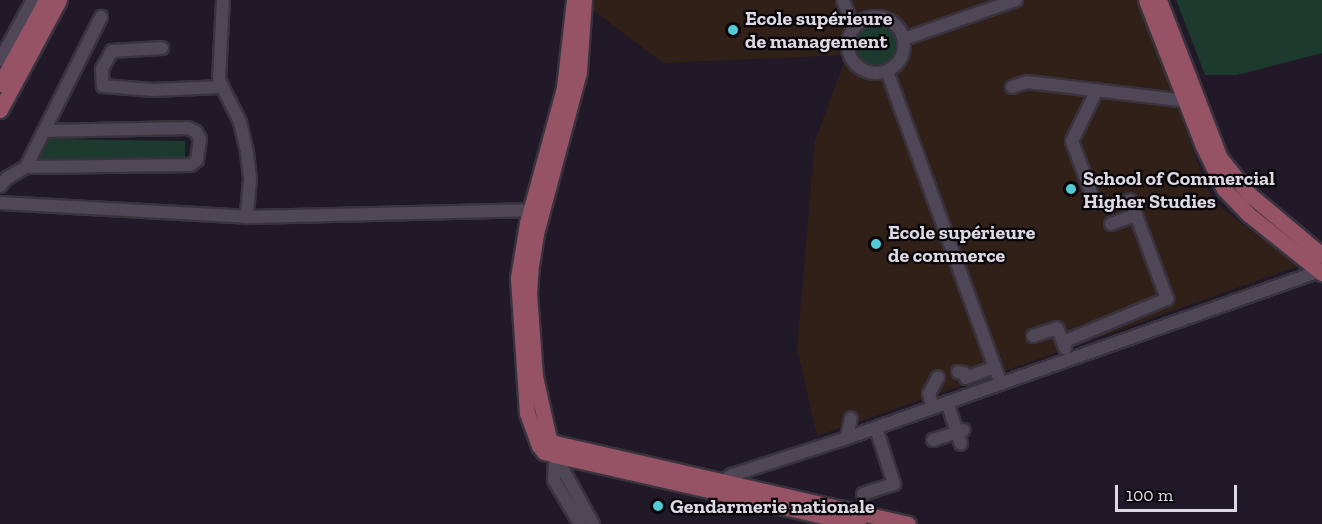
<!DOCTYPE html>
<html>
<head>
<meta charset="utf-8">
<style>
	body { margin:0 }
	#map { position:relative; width:1322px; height:524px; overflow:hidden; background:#211927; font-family:"Zilla Slab",serif }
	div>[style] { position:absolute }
	.education>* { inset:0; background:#302017 }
	.green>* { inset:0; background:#1c3a2d }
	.round { border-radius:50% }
	.roads { filter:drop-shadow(2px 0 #39333e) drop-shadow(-2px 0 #39333e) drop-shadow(0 2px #39333e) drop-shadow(0 -2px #39333e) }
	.minor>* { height:12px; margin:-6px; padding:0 6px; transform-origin:6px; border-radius:6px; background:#4f4656 }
	.minor>.ring { margin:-6px; padding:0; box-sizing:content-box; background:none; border:12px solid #4f4656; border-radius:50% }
	.major>* { height:15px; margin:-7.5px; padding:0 7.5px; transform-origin:7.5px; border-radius:7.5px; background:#955365 }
	.dots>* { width:16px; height:16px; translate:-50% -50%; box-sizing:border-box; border:3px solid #09060b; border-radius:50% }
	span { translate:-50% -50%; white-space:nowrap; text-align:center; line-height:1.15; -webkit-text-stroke:4.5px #09060b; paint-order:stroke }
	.poi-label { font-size:20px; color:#ded8e2; font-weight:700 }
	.left { translate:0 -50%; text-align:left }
	.scale { position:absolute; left:1115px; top:485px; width:122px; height:27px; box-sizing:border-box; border:3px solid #ded8e2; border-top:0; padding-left:8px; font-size:18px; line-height:21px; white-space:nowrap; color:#ded8e2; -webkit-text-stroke:4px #09060b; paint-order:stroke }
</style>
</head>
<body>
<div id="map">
	<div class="education">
		<i style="clip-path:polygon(593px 0,837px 0,847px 25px,845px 55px,663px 63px,594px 11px)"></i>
		<i style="clip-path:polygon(850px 0,1003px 0,907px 34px,901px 24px,886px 15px,874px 14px,858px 20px)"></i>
		<i style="clip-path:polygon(1027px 0,1140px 0,1204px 181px,1212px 197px,1224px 210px,1298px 266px,999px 373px,893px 74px,909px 56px,909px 41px)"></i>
		<i style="clip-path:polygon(846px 58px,862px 76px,879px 79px,886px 78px,995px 374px,817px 436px,797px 348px,815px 140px)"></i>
	</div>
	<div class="green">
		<i style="clip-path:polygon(1176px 0,1322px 0,1322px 53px,1237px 75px,1205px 75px)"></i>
		<i class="round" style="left:852px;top:21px;width:48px;height:48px"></i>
		<i style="clip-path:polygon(48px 139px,185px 141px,185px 161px,36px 161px)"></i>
	</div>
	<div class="roads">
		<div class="minor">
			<i style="left:223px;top:0;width:80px;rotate:92.9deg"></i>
			<i style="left:219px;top:80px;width:47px;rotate:63.4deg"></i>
			<i style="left:240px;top:122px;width:32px;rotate:77deg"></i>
			<i style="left:247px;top:153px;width:26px;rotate:83deg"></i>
			<i style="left:250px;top:179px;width:38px;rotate:95deg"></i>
			<i style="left:843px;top:0;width:30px;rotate:69deg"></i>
			<i class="ring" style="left:848px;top:17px;width:44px;height:44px"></i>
			<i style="left:904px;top:39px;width:119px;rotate:-19.2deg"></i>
			<i style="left:162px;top:48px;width:50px;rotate:176.6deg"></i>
			<i style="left:112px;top:51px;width:21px;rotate:119deg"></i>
			<i style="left:102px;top:69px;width:17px;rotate:87deg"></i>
			<i style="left:103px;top:86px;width:50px;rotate:4.6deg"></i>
			<i style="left:153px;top:90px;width:68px;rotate:-2.5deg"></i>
			<i style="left:0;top:60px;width:68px;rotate:-61.2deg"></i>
			<i style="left:887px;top:71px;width:333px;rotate:70deg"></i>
			<i style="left:1012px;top:87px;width:16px;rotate:-18deg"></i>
			<i style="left:1027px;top:82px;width:160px;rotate:6.8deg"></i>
			<i style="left:26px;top:167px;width:165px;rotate:-0.7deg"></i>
			<i style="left:191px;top:165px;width:8px;rotate:-40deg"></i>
			<i style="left:197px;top:160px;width:21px;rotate:-82deg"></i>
			<i style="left:200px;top:139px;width:8px;rotate:-120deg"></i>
			<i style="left:196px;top:132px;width:9px;rotate:-153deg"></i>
			<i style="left:188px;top:128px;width:144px;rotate:178.8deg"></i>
			<i style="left:0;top:186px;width:11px;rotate:-49deg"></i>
			<i style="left:7px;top:178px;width:22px;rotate:-30deg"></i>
			<i style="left:26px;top:167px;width:168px;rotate:-63.4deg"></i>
			<i style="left:0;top:203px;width:247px;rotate:3.2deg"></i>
			<i style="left:247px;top:217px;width:292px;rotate:-1.4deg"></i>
			<i style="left:1095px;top:203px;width:66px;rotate:-110.4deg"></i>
			<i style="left:1072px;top:141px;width:57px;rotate:-63.9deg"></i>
			<i style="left:1111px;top:224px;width:27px;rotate:-20deg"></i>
			<i style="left:1136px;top:215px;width:16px;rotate:-112deg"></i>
			<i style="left:1033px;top:336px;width:25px;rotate:-18deg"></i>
			<i style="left:1057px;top:328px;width:22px;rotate:68deg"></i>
			<i style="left:1063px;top:342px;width:113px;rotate:-22.5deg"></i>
			<i style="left:1167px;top:299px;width:90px;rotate:-110.3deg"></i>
			<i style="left:958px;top:372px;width:6px;rotate:9deg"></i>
			<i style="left:964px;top:373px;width:5px;rotate:68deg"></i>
			<i style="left:966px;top:378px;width:31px;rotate:-21deg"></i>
			<i style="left:947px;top:402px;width:44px;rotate:71.6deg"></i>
			<i style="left:933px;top:408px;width:15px;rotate:-106deg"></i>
			<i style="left:929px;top:394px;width:19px;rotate:-62deg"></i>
			<i style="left:847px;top:438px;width:20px;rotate:-79deg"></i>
			<i style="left:933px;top:440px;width:32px;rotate:-18deg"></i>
			<i style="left:555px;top:455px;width:79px;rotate:61.2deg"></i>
			<i style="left:555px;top:459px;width:21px;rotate:93deg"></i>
			<i style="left:554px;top:480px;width:51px;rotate:59.4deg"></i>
			<i style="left:719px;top:484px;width:16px;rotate:-35deg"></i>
			<i style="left:732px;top:475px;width:121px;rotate:-17.8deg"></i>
			<i style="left:847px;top:438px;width:502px;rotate:-19.45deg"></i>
			<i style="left:863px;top:494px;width:33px;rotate:-18deg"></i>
			<i style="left:894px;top:484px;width:59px;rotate:-107.8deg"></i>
		</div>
		<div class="major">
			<i style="left:574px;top:0;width:89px;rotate:96.5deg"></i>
			<i style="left:564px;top:88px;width:140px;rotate:105.3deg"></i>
			<i style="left:527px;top:223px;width:56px;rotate:99.3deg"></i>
			<i style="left:518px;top:278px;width:135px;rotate:86.2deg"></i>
			<i style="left:527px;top:413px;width:35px;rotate:70deg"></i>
			<i style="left:539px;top:446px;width:8px;rotate:50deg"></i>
			<i style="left:544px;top:452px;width:11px;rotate:15deg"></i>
			<i style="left:555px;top:455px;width:311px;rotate:12.8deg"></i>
			<i style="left:584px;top:0;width:72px;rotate:94deg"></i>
			<i style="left:579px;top:72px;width:168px;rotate:104.9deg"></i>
			<i style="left:536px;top:234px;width:30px;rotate:99deg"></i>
			<i style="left:531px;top:264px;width:29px;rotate:94deg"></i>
			<i style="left:529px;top:293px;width:83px;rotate:85.9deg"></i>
			<i style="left:535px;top:376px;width:65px;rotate:77.5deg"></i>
			<i style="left:549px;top:439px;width:7px;rotate:34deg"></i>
			<i style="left:555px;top:443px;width:362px;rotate:12.9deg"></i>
			<i style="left:1146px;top:0;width:157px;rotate:68.7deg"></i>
			<i style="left:1203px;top:146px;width:48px;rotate:64deg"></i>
			<i style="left:1224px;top:189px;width:35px;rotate:46deg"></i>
			<i style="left:1248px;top:214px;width:95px;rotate:38.6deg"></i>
			<i style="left:1159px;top:0;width:169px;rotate:68.9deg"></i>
			<i style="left:1220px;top:158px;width:46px;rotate:51.1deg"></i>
			<i style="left:1249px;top:194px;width:95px;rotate:39.9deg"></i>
			<i style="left:0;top:84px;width:96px;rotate:-61.3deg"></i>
			<i style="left:0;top:110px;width:125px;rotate:-61.8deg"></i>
		</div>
	</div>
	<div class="dots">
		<i style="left:733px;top:30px;background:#52cbd7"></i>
		<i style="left:1071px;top:189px;background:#52cbd7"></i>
		<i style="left:876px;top:244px;background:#52cbd7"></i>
		<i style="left:658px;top:506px;background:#52cbd7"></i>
	</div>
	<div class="poi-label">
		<span class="left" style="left:745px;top:30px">Ecole supérieure<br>de management</span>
		<span class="left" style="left:1083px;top:190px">School of Commercial<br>Higher Studies</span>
		<span class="left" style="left:888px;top:244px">Ecole supérieure<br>de commerce</span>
		<span class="left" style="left:670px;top:506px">Gendarmerie nationale</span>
	</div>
	<div class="scale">100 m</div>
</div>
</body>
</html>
